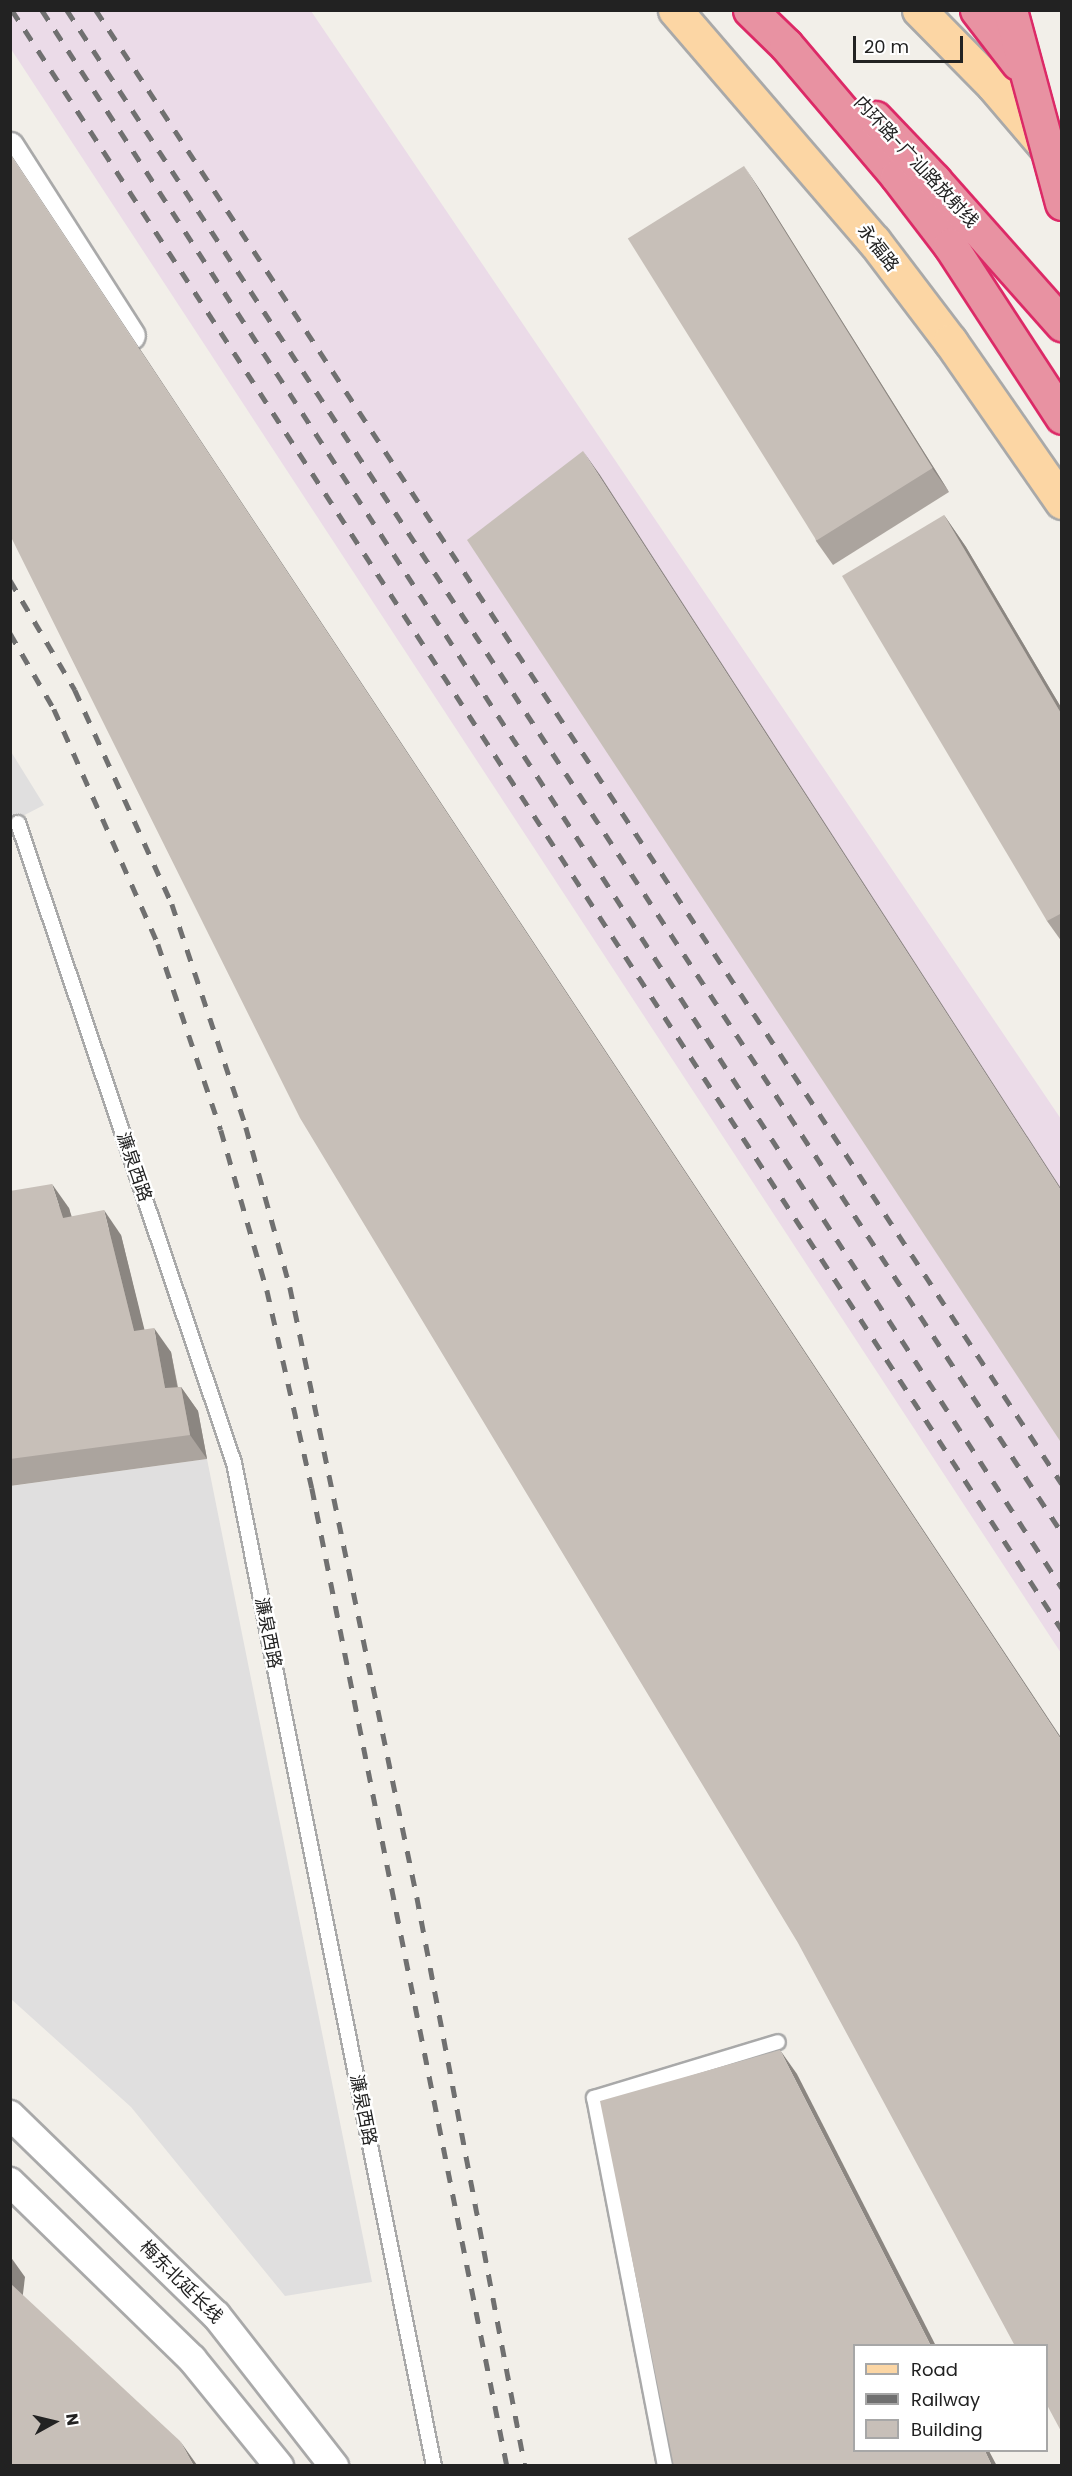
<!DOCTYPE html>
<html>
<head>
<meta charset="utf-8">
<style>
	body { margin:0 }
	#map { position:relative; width:1072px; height:2476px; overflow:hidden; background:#f2efe9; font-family:Poppins,"Noto Sans SC",sans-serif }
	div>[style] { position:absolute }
	.residential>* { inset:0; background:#e0dfdf }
	.industrial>* { inset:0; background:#ebdbe8 }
	.roads { filter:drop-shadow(2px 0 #a9a9a9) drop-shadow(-2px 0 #a9a9a9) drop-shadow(0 2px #a9a9a9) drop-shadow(0 -2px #a9a9a9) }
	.lane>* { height:14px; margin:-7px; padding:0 7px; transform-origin:7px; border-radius:7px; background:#fff }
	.street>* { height:28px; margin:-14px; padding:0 14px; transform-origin:14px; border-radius:14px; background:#fff }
	.primary>* { height:33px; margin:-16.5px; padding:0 16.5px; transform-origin:16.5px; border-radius:16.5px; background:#fcd6a4 }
	.rail>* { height:4.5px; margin-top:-2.25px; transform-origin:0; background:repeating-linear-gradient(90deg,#707070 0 12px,transparent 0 24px) }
	.bridges { filter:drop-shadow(2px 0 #dc2a67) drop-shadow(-2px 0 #dc2a67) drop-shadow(0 2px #dc2a67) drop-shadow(0 -2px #dc2a67) }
	.highway-bridge>* { height:33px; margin:-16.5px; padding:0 16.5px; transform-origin:16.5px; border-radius:16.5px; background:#e892a2 }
	.wall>* { inset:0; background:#aba49e }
	.shaded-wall>* { inset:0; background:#8b8681 }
	.building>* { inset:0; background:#c7bfb8; transform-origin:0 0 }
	span { translate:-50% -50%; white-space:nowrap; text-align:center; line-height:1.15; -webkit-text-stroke:4.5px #fff; paint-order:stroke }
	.street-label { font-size:18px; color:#222 }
	.frame { position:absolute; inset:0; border:12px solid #222; pointer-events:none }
	.legend { position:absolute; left:853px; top:2344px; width:195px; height:108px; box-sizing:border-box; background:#fff; border:2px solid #a7a7a7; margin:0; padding:8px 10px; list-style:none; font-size:18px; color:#222 }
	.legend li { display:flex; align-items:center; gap:12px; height:30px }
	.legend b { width:30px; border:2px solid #a7a7a7 }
	.north { position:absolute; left:24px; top:2392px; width:60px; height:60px; -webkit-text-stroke:4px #fff; paint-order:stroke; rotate:82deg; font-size:16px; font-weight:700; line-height:24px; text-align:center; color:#222 }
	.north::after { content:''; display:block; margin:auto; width:21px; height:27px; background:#222; clip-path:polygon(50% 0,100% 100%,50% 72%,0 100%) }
	.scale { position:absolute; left:853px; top:36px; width:110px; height:27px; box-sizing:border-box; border:3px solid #222; border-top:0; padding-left:8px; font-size:18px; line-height:21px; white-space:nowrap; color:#222; -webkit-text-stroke:4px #fff; paint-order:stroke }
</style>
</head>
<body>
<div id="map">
	<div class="residential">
		<i style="clip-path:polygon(10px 750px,44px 805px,11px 822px,10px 822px)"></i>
		<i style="clip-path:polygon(207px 1459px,372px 2282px,285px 2296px,131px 2107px,11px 1999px,11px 1486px)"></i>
	</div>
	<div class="industrial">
		<i style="clip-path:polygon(10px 11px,311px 11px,1061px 1119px,1061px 1653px,11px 49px)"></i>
	</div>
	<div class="roads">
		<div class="lane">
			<i style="left:18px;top:823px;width:675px;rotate:71.35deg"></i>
			<i style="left:234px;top:1463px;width:1023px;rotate:78.72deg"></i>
			<i style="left:665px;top:2466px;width:375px;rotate:-100.9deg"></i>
			<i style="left:594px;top:2098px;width:192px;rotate:-16.9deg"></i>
		</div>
		<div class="street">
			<i style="left:10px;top:147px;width:224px;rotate:57.4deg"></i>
			<i style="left:10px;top:2115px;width:287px;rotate:44.2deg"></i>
			<i style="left:216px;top:2315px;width:192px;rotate:52deg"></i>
			<i style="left:10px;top:2182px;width:254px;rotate:44.2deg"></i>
			<i style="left:192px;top:2359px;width:138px;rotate:50.9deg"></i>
		</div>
		<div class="primary">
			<i style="left:675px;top:10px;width:305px;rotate:49.3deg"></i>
			<i style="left:874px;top:241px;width:126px;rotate:52.8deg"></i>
			<i style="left:950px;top:341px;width:196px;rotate:55.2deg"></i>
			<i style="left:919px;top:10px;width:105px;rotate:45.4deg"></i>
			<i style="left:993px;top:85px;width:89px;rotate:49.5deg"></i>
		</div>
	</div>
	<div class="rail">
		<i style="left:12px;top:10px;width:1931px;rotate:57.05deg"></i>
		<i style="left:42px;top:10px;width:1879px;rotate:57.12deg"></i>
		<i style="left:67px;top:10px;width:1819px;rotate:56.84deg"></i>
		<i style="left:96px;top:10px;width:1762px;rotate:56.76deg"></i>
		<i style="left:10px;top:580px;width:128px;rotate:59.4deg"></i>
		<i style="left:75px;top:690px;width:235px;rotate:65.6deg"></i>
		<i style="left:172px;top:904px;width:235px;rotate:71.6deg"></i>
		<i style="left:246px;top:1127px;width:166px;rotate:74.6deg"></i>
		<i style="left:290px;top:1287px;width:623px;rotate:78.24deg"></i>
		<i style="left:417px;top:1897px;width:579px;rotate:79.25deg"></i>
		<i style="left:10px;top:633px;width:88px;rotate:59.9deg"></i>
		<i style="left:54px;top:709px;width:257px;rotate:66.1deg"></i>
		<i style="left:158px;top:944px;width:196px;rotate:71.3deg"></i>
		<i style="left:221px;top:1130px;width:166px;rotate:74deg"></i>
		<i style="left:267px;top:1290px;width:203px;rotate:77.2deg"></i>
		<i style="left:312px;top:1488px;width:997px;rotate:78.72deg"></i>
	</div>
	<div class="bridges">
		<div class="highway-bridge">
			<i style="left:750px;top:10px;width:50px;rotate:44.2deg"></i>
			<i style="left:786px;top:45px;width:172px;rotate:49.7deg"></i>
			<i style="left:897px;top:176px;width:87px;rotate:52.5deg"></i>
			<i style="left:950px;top:245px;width:205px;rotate:56.9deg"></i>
			<i style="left:977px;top:10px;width:67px;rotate:52.3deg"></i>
			<i style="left:1010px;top:10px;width:200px;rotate:74.9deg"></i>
			<i style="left:875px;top:118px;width:86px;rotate:46.4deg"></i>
			<i style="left:934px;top:180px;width:193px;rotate:48.4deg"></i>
		</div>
	</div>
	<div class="wall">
		<i style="clip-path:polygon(760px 190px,949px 492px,833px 565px,816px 541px)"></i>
		<i style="clip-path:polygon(944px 515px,966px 547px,1062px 709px,1062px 942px,1047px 921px)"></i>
		<i style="clip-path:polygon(10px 1191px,69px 1208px,71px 1217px,121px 1235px,144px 1330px,171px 1352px,178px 1387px,181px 1387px,198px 1411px,207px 1459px,10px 1486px)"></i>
	</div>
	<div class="shaded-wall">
		<i style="clip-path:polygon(10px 153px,1062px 1739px,1062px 1741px,10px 154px)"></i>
		<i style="clip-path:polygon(744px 166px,760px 190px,949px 492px,932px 468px)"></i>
		<i style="clip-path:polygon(583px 451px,600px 475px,1062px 1190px,1062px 1192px)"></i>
		<i style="clip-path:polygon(944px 515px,966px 547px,1062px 709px,1062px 715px)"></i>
		<i style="clip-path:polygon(52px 1184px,69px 1208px,80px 1243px,63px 1218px)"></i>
		<i style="clip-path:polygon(104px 1210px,121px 1235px,151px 1356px,134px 1331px)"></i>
		<i style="clip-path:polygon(154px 1328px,171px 1352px,182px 1413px,165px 1388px)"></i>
		<i style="clip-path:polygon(181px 1387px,198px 1411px,207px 1459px,190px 1435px)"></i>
		<i style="clip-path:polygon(780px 2050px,797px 2074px,936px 2346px,931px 2346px)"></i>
		<i style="clip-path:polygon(10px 2256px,25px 2277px,22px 2302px,10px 2286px)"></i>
		<i style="clip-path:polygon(180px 2441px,197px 2465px,197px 2466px,194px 2466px)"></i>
		<i style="clip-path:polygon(985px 2451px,989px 2451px,997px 2466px,992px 2466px)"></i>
	</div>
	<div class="building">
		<i style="clip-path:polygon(10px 154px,1062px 1741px,1062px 2433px,1047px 2405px,1047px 2346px,1015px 2346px,798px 1943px,300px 1118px,10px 535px)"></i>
		<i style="left:744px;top:166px;width:356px;height:137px;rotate:58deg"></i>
		<i style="clip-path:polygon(583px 451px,1062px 1192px,1062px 1444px,467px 540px)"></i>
		<i style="clip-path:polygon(944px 515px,1062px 715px,1062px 913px,1047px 921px,842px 576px)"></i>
		<i style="clip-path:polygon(52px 1184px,63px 1218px,104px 1210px,134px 1331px,154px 1328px,165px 1388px,181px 1387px,190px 1435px,10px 1459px,10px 1191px)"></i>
		<i style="clip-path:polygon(780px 2050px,931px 2346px,855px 2346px,855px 2451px,985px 2451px,992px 2466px,674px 2466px,600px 2101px)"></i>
		<i style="clip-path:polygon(10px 2283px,180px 2441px,194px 2466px,10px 2466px)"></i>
	</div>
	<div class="street-label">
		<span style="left:916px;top:162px;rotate:47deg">内环路-广汕路放射线</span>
		<span style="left:878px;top:248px;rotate:52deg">永福路</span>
		<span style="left:134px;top:1167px;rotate:71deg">濂泉西路</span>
		<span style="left:268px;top:1633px;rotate:79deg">濂泉西路</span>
		<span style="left:363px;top:2110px;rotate:79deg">濂泉西路</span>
		<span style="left:181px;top:2282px;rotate:45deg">梅东北延长线</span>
	</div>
	<div class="frame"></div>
	<ul class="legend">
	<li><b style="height:8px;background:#fcd6a4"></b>Road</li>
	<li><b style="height:8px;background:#707070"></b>Railway</li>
	<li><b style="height:16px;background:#c7bfb8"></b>Building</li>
	</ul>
	<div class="north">N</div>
	<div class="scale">20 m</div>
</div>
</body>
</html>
